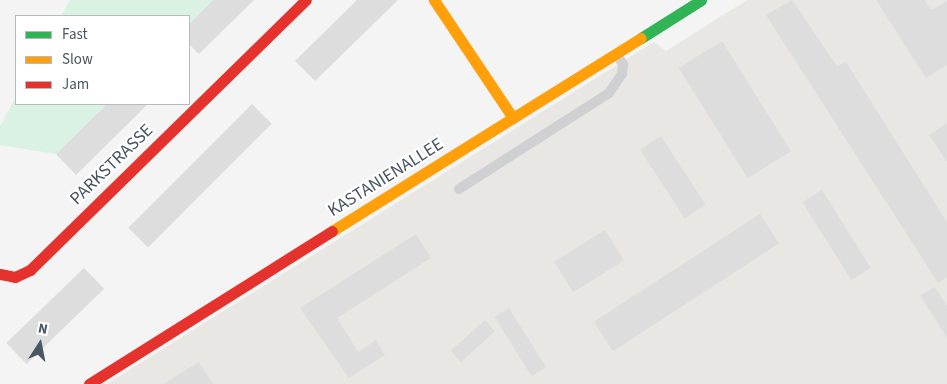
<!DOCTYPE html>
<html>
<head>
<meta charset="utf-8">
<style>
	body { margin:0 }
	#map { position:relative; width:947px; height:384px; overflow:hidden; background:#f4f4f4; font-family:"Source Sans 3",sans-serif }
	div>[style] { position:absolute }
	.commercial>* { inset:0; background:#e8e7e3 }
	.green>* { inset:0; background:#d9f2e3 }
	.building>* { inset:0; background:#ddddde; transform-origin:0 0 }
	.lane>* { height:10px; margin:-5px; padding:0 5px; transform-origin:5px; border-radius:5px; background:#ced0d2 }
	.fast>* { height:11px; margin:-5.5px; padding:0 5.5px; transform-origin:5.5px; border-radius:5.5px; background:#30b455 }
	.slow>* { height:11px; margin:-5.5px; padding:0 5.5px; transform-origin:5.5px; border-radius:5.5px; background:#ff9f0a }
	.jam>* { height:11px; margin:-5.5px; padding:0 5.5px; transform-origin:5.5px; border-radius:5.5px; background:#e5322d }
	span { translate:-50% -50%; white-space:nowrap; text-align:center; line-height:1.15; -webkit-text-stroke:4.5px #fff; paint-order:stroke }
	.street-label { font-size:18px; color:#4a5661 }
	.legend { position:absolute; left:15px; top:15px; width:175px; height:90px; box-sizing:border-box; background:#fff; border:1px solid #b7bbc0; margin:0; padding:6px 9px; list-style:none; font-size:15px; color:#4a5661 }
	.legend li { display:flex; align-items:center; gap:10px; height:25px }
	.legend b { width:25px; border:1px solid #b7bbc0 }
	.north { position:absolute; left:15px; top:319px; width:50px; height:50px; -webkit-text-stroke:4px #fff; paint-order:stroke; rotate:11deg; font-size:14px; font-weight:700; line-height:20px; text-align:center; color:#4a5661 }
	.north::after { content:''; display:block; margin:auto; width:18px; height:22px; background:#4a5661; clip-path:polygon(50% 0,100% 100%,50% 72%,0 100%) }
</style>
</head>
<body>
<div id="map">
	<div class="commercial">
		<i style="clip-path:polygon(747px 0,947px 0,947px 384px,107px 384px,654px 42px,666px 51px)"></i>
	</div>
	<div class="green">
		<i style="clip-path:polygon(70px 0,213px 0,189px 23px,189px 16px,61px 16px)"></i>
		<i style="clip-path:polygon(16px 97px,16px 104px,107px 104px,56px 154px,0 145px,0 126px)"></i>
	</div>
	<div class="building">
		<i style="clip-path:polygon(213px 0,254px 0,199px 54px,189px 44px,189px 24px)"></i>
		<i style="clip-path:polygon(357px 0,398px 0,315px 81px,295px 61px)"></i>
		<i style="clip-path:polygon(792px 0,837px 66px,846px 62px,947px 222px,947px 277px,938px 283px,766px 15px)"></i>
		<i style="clip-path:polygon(876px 0,924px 0,931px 10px,947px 1px,947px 65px,926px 78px)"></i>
		<i style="left:722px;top:41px;width:130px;height:51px;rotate:58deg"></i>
		<i style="clip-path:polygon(107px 104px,148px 104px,76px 175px,56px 154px)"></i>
		<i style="left:252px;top:104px;width:28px;height:175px;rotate:45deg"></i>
		<i style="clip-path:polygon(947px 123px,947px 162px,929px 135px)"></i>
		<i style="left:661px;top:136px;width:82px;height:25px;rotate:57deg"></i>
		<i style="left:822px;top:190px;width:92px;height:23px;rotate:58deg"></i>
		<i style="left:760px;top:214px;width:35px;height:198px;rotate:57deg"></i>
		<i style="left:605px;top:230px;width:36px;height:60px;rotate:58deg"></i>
		<i style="clip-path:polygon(416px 234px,431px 258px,337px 318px,358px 352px,376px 340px,385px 355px,349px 378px,300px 308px)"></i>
		<i style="left:84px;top:268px;width:29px;height:108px;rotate:46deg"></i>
		<i style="clip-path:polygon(935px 287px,947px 306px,947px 338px,920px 295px)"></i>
		<i style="left:509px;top:308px;width:70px;height:17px;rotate:58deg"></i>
		<i style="left:485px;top:320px;width:15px;height:46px;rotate:48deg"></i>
		<i style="clip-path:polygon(199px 362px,213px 384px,163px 384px)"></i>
	</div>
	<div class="lane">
		<i style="left:459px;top:189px;width:178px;rotate:-32.6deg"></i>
		<i style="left:609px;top:93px;width:23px;rotate:-56deg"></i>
		<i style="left:622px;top:74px;width:10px;rotate:-84deg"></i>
		<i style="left:623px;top:64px;width:11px;rotate:-124deg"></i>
	</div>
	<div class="fast">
		<i style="left:641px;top:38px;width:71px;rotate:-32.3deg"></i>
	</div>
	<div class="slow">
		<i style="left:434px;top:0;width:142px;rotate:56.2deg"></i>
		<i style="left:332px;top:231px;width:364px;rotate:-32deg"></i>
	</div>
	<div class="jam">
		<i style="left:0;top:274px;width:15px;rotate:11deg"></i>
		<i style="left:15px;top:277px;width:17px;rotate:-25deg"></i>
		<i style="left:30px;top:270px;width:386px;rotate:-44.4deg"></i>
		<i style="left:89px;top:384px;width:287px;rotate:-32.2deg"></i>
	</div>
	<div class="street-label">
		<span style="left:112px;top:165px;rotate:-44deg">PARKSTRASSE</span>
		<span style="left:386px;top:178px;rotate:-32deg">KASTANIENALLEE</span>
	</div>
	<ul class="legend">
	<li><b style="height:6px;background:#30b455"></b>Fast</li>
	<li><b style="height:6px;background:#ff9f0a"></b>Slow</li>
	<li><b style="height:6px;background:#e5322d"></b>Jam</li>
	</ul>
	<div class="north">N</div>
</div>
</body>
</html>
